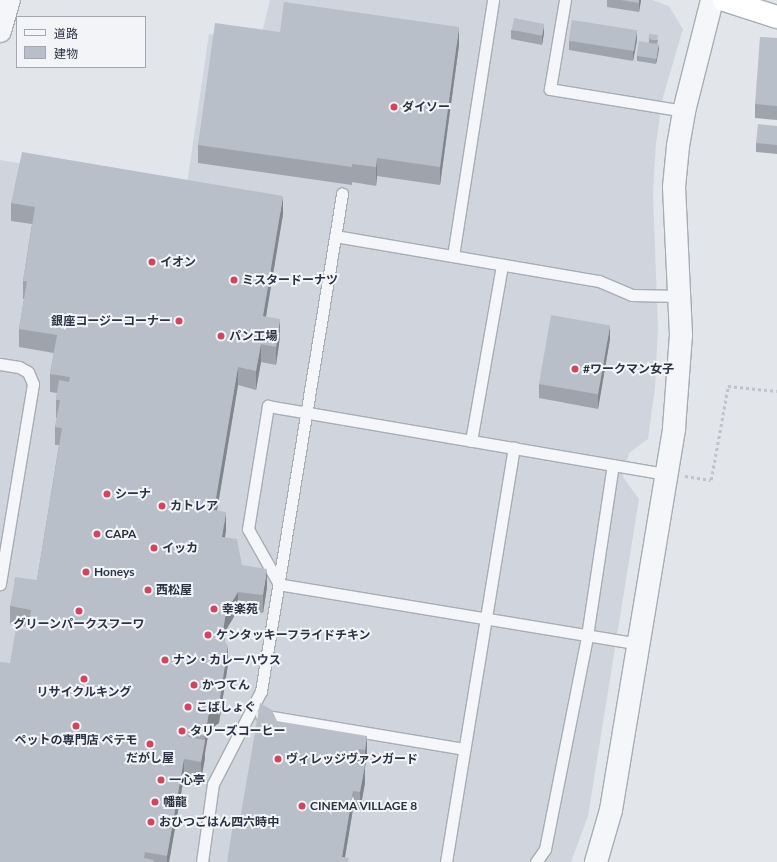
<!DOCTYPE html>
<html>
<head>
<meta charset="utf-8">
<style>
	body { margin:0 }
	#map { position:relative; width:777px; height:862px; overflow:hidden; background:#e2e6eb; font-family:Lato,"Noto Sans JP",sans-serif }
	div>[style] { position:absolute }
	.built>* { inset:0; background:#d0d5dd }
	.path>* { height:2.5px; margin-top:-1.25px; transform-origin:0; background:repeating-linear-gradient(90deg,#c0c3ca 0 3px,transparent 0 6px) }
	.roads { filter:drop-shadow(1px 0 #a7adb5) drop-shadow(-1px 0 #a7adb5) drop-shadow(0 1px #a7adb5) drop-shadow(0 -1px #a7adb5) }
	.service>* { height:11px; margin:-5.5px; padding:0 5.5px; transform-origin:5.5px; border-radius:5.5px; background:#f5f6f9 }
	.tertiary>* { height:22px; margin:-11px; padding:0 11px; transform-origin:11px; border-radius:11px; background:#f5f6f9 }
	.trunk>* { height:22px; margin:-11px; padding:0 11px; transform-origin:11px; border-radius:11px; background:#fff }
	.wall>* { inset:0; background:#9fa4ac }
	.shaded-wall>* { inset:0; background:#82868c }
	.building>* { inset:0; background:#b9bfc8; transform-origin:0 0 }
	.dots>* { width:11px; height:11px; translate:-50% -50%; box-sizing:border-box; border:2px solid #f2f4f8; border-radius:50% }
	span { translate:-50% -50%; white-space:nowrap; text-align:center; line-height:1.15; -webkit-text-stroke:4px #f2f4f8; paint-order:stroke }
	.poi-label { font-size:12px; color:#2a3343; font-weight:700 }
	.left { translate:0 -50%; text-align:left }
	.right { translate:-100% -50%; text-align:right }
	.legend { position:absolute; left:16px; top:16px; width:130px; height:52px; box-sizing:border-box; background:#f2f4f8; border:1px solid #a2a7b0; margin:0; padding:5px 7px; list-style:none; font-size:12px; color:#2a3343 }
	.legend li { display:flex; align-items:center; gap:8px; height:20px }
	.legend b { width:20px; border:1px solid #a2a7b0 }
</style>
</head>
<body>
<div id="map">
	<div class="built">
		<i style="clip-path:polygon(270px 0,652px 0,669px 6px,683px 29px,663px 97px,656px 143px,653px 193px,658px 328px,655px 388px,648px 439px,629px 453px,623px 477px,639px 499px,588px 816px,571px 862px,0 862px,0 160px,186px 190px,209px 34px,260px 41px)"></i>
	</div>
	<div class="path">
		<i style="left:685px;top:476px;width:26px;rotate:9deg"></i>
		<i style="left:711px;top:480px;width:96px;rotate:-79.7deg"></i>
		<i style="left:728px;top:386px;width:49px;rotate:5.8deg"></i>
	</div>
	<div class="roads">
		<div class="service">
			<i style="left:565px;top:0;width:90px;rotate:99.6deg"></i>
			<i style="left:550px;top:89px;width:136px;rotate:9.3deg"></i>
			<i style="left:335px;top:236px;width:268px;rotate:9.7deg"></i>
			<i style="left:599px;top:281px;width:36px;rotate:23deg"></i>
			<i style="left:632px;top:295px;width:47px;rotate:1.2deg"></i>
			<i style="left:453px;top:256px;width:259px;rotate:-81.1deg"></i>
			<i style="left:0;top:364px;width:19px;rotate:9deg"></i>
			<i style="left:19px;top:367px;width:10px;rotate:29deg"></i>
			<i style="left:28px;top:372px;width:13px;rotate:67deg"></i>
			<i style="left:33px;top:384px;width:203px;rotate:99.4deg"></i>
			<i style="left:471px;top:441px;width:179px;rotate:-80deg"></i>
			<i style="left:640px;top:644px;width:366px;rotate:-170.6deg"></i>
			<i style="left:279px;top:584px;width:63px;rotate:-119.4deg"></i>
			<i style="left:248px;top:529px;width:125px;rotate:-80.8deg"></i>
			<i style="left:268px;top:406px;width:403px;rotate:9.7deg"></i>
			<i style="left:261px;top:715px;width:206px;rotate:9.5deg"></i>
			<i style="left:202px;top:862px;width:79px;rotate:-82deg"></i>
			<i style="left:213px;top:784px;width:105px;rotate:-62.7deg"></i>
			<i style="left:261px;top:691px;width:504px;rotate:-80.74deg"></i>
			<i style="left:446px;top:862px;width:420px;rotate:-80.7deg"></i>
			<i style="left:536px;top:862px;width:16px;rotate:-55deg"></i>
			<i style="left:545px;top:849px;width:217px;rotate:-78.8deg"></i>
			<i style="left:587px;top:636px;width:173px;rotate:-81.4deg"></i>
		</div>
		<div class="tertiary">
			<i style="left:0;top:31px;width:32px;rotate:-74deg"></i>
			<i style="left:596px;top:862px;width:54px;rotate:-73.9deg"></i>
			<i style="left:611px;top:810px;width:387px;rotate:-80.6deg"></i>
			<i style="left:674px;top:428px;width:93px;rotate:-85.7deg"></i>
			<i style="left:681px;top:335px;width:148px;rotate:-92.7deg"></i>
			<i style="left:674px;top:187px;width:41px;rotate:-84.4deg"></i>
			<i style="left:678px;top:146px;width:36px;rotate:-80deg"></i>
			<i style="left:684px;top:111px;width:114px;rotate:-75.8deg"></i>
		</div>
		<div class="trunk">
			<i style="left:724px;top:0;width:56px;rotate:17.8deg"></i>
		</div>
	</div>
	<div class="wall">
		<i style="clip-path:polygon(607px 0,641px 0,639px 12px,607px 7px)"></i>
		<i style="clip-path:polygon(511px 30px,544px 33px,542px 45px,511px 39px)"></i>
		<i style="clip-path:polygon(280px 32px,459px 45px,440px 185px,377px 176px,376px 186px,352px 182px,352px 185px,198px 163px,198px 145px)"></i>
		<i style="clip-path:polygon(777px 38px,777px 120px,755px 118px,755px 104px)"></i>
		<i style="clip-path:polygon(649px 39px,658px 40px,657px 44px,659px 49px,656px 64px,637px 61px,637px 56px,649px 42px)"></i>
		<i style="clip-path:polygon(637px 40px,633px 61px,569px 50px,569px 41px)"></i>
		<i style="clip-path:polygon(777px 123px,777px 154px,756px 152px,756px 143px,777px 126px)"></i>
		<i style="clip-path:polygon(11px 203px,283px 214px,266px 316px,280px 337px,276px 365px,261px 362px,256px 390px,238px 385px,217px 511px,226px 530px,225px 537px,242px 565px,267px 587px,263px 613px,238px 610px,226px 630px,224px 640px,228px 664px,219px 723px,209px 730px,205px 753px,205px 758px,201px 780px,184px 777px,169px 862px,0 862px,10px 663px,28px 630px,28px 627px,10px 624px,10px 606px,37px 580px,59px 445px,55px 445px,55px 427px,57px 418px,56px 418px,56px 400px,57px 393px,50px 392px,50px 374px,54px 353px,19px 347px,19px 329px,24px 299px,23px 299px,23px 281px,32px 224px,11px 221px)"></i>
		<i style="clip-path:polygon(610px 339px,598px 409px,539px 398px,539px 384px)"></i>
		<i style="clip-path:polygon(367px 736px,367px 755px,365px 768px,365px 783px,360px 810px,353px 809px,345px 858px,349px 862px,240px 819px)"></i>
	</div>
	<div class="shaded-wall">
		<i style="clip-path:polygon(639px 0,641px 0,639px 12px)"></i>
		<i style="clip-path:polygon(544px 24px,544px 33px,542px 45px,542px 36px)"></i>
		<i style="clip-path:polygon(459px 27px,459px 45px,440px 185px,440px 167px)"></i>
		<i style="clip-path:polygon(637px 30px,637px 40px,633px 61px,633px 51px)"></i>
		<i style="clip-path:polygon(659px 44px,659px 49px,656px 64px,656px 59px)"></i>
		<i style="clip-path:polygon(377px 158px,377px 176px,376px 186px,376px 167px)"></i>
		<i style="clip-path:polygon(283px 196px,283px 214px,263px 334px,263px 316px)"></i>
		<i style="clip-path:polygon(280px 319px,280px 337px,276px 365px,276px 347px)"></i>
		<i style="clip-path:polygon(610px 325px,610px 339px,598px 409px,598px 395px)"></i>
		<i style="clip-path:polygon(261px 344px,261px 362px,256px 390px,256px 371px)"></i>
		<i style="clip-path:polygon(238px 367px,238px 385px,214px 528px,214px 510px)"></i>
		<i style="clip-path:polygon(226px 512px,226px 530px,222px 555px,222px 537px)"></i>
		<i style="clip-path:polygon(267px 569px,267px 587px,263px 613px,263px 595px)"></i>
		<i style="clip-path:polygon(238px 592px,238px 610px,226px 630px,222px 655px,222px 637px,226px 612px)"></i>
		<i style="clip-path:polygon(228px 646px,228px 664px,219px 723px,209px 730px,205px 753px,205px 758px,201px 780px,201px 762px,205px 742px,205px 736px,209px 712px)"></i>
		<i style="clip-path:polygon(367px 736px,367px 755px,365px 768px,365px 750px)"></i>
		<i style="clip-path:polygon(359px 749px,359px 768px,357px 764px)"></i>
		<i style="clip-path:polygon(184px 759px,184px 777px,169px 862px,167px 862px,167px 856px)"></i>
		<i style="clip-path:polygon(365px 765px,365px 783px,360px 810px,360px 792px)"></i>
		<i style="clip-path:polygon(353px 791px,353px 809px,344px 862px,342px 857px)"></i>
	</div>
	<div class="building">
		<i style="clip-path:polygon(621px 0,639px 0,639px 3px)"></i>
		<i style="clip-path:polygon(284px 2px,459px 27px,440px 167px,377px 158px,376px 167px,352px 164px,352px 167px,198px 145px,215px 23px,280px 32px)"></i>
		<i style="left:514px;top:18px;width:31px;height:12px;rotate:11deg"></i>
		<i style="left:572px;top:20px;width:66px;height:21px;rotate:9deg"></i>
		<i style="left:649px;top:34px;width:9px;height:5px;rotate:6deg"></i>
		<i style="clip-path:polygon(760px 37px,777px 38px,777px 106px,755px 104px)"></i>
		<i style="left:639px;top:41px;width:20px;height:15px;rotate:9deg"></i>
		<i style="clip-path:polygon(777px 123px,777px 145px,756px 143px,758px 124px,777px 126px)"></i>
		<i style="clip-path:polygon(22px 152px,283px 196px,263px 316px,280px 319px,276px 347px,261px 344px,256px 371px,238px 367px,214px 510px,226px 512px,222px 537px,237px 539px,242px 565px,267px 569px,263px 595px,238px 592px,226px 612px,222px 637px,228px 646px,219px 705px,209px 712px,205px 736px,189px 733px,188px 737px,205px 740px,201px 762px,184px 759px,167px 856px,145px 852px,144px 858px,154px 860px,153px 862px,0 862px,0 662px,10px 663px,16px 628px,28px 630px,31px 610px,10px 606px,13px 591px,15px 577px,37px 580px,62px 428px,55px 427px,60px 400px,56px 400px,59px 380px,69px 382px,70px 377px,50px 374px,57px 335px,19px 329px,27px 281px,23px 281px,35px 207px,11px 203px)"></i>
		<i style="left:551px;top:315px;width:60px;height:70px;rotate:10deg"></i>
		<i style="clip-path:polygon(260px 703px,272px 710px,277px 721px,367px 736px,365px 750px,359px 749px,357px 764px,365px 765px,360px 792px,353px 791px,342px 857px,349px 858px,348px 862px,227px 862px,234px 818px,240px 819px)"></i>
	</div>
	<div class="dots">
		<i style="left:394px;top:107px;background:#d0465e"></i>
		<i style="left:152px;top:262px;background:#d0465e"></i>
		<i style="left:234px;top:280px;background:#d0465e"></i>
		<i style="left:179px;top:321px;background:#d0465e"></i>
		<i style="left:221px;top:336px;background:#d0465e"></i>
		<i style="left:575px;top:369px;background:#d0465e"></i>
		<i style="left:107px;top:494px;background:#d0465e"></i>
		<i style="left:162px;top:506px;background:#d0465e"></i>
		<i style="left:97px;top:534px;background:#d0465e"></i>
		<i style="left:154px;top:548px;background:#d0465e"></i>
		<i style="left:86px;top:572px;background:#d0465e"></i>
		<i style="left:148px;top:590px;background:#d0465e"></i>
		<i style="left:214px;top:609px;background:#d0465e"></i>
		<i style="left:79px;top:611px;background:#d0465e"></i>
		<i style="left:208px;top:635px;background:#d0465e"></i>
		<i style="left:165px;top:660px;background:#d0465e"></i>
		<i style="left:84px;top:679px;background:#d0465e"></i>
		<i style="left:194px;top:685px;background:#d0465e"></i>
		<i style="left:188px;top:707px;background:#d0465e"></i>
		<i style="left:76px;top:726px;background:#d0465e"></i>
		<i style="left:182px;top:731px;background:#d0465e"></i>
		<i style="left:150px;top:744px;background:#d0465e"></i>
		<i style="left:278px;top:759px;background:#d0465e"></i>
		<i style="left:161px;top:780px;background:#d0465e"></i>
		<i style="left:155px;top:802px;background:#d0465e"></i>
		<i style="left:302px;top:806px;background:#d0465e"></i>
		<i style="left:151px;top:822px;background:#d0465e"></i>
	</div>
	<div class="poi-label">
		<span class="left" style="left:402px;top:107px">ダイソー</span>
		<span class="left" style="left:160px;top:262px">イオン</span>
		<span class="left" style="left:242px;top:280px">ミスタードーナツ</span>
		<span class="right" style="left:171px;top:321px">銀座コージーコーナー</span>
		<span class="left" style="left:229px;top:336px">パン工場</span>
		<span class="left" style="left:583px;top:369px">#ワークマン女子</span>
		<span class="left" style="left:115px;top:494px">シーナ</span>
		<span class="left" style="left:170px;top:506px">カトレア</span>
		<span class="left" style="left:105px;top:534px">CAPA</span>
		<span class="left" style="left:162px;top:548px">イッカ</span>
		<span class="left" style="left:94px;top:572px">Honeys</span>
		<span class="left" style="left:156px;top:590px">西松屋</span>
		<span class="left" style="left:222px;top:609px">幸楽苑</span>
		<span style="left:79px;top:624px">グリーンパークスフーワ</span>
		<span class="left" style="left:216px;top:635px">ケンタッキーフライドチキン</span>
		<span class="left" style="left:173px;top:660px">ナン・カレーハウス</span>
		<span class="left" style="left:202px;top:685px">かつてん</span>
		<span style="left:84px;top:692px">リサイクルキング</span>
		<span class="left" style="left:196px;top:707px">こばしょぐ</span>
		<span class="left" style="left:190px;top:731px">タリーズコーヒー</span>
		<span style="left:76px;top:740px">ペットの専門店 ペテモ</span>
		<span style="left:150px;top:758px">だがし屋</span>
		<span class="left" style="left:286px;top:759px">ヴィレッジヴァンガード</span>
		<span class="left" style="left:169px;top:780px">一心亭</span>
		<span class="left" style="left:163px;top:802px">幡龍</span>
		<span class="left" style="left:310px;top:806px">CINEMA VILLAGE 8</span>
		<span class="left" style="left:159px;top:822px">おひつごはん四六時中</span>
	</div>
	<ul class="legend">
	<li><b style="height:5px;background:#f5f6f9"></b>道路</li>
	<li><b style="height:11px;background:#b9bfc8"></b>建物</li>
	</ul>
</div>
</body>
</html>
